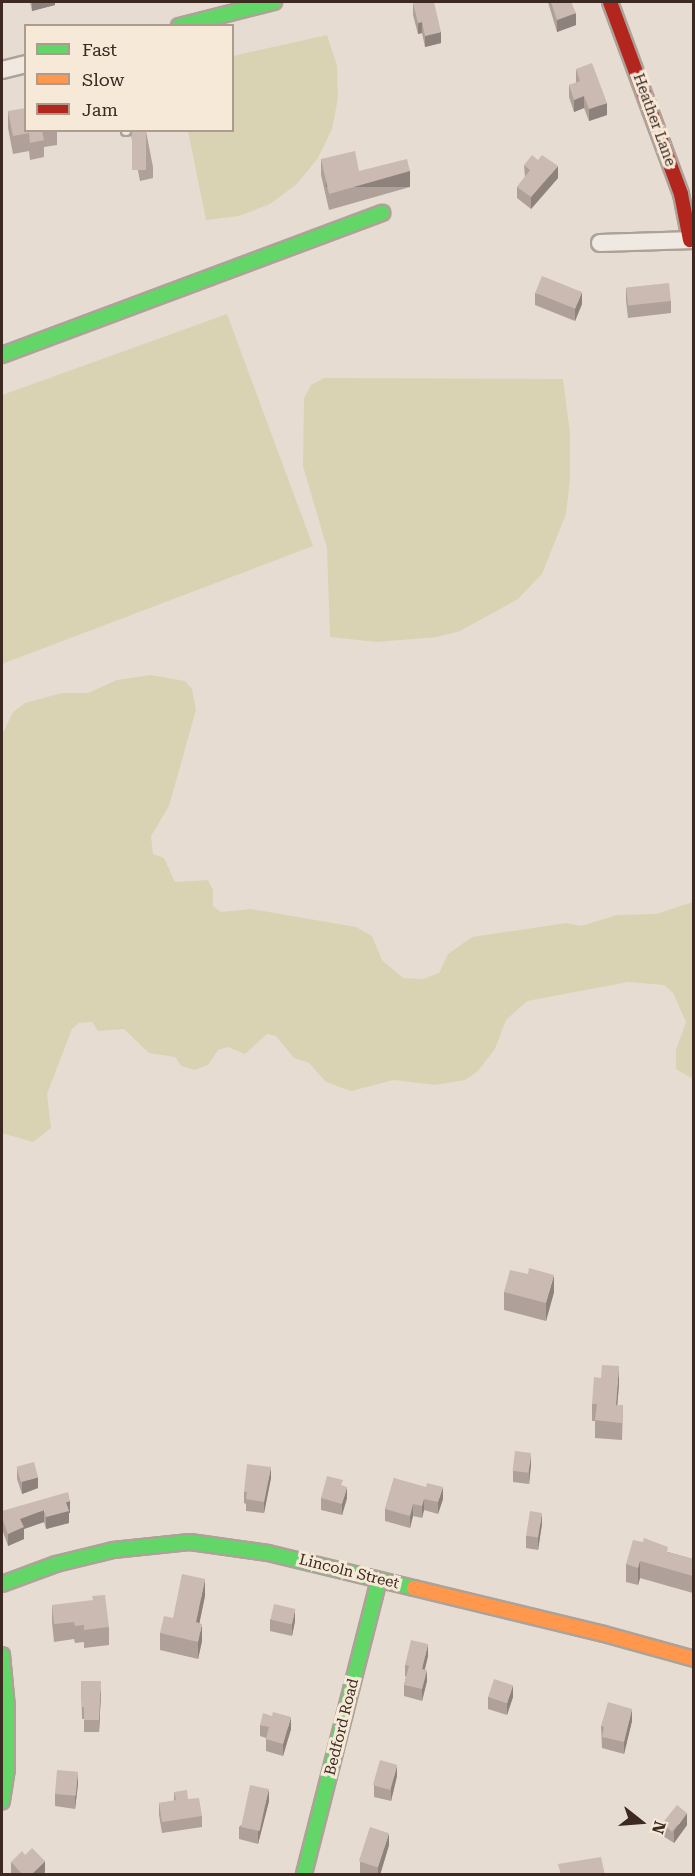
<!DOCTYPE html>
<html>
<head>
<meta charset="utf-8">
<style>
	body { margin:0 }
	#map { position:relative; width:695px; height:1876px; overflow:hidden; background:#e7dcd1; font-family:"Roboto Serif",serif }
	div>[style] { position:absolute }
	.green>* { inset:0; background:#d9d3b4 }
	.roads { filter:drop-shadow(2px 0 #aca299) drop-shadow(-2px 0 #aca299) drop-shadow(0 2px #aca299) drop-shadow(0 -2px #aca299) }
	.lane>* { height:8px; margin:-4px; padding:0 4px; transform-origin:4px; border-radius:4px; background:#efe9e2 }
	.street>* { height:16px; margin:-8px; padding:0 8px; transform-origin:8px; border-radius:8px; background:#efe9e2 }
	.fast>* { height:14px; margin:-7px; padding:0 7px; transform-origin:7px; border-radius:7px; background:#63d668 }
	.slow>* { height:14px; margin:-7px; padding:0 7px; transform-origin:7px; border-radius:7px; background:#ff974d }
	.jam>* { height:14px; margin:-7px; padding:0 7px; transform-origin:7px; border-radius:7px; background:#b3261e }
	.wall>* { inset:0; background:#afa099 }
	.shaded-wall>* { inset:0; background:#8e827d; transform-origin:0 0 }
	.building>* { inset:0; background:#cbbab2; transform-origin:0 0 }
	span { translate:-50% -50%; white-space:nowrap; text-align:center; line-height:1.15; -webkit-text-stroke:6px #f6e9d8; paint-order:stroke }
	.street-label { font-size:15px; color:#3c2921 }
	.frame { position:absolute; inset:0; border:3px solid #3c2921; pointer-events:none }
	.legend { position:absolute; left:24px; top:24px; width:210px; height:108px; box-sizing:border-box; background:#f6e9d8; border:2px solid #ac9c8f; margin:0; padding:8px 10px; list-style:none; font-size:18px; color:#3c2921 }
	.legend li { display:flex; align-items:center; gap:12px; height:30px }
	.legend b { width:30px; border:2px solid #ac9c8f }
	.north { position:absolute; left:611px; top:1792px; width:60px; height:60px; -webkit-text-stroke:4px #f6e9d8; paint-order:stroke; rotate:107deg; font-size:16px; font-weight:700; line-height:24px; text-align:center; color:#3c2921 }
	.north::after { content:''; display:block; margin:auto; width:21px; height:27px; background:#3c2921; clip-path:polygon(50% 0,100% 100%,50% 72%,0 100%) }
</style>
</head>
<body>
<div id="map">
	<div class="green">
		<i style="clip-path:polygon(327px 35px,337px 66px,338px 98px,332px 129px,318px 158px,297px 184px,270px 204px,239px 216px,206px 220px,188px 131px,232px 130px,233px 56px)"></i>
		<i style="clip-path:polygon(227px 314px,313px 546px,2px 664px,2px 395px)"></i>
		<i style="clip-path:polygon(324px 378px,563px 379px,570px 433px,570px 479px,566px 514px,542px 574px,518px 599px,460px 631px,437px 637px,376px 642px,330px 637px,327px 548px,303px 466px,304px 398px,311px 385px)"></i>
		<i style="clip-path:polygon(151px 675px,185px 681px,192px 689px,196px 710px,169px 806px,151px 836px,153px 854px,164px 858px,175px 882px,208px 880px,213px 890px,213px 906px,221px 912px,251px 909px,356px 927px,372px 936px,382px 960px,403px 978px,423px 979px,439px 973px,448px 954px,472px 937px,566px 923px,581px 926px,617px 915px,656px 914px,693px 902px,693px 1079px,676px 1069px,676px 1050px,686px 1022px,673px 993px,664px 985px,628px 982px,527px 1001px,506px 1020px,495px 1049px,478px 1071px,465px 1080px,435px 1085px,394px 1080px,351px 1091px,326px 1082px,309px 1063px,294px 1058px,276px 1036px,267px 1034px,245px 1054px,228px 1047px,218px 1050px,208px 1065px,195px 1070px,181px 1066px,175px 1057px,149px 1053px,124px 1029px,98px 1031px,92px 1022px,79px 1023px,72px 1029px,47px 1094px,51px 1128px,33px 1142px,2px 1133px,2px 735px,13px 712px,25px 703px,62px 693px,88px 693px,117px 680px)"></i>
	</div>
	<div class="roads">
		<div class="lane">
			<i style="left:126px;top:130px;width:1px;rotate:90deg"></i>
		</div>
		<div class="street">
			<i style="left:2px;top:70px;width:25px;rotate:-14deg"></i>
			<i style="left:600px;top:243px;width:94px;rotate:-1.8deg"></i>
		</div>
		<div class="fast">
			<i style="left:179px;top:26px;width:98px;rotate:-14.2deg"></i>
			<i style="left:2px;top:355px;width:406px;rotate:-20.5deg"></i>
			<i style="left:2px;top:1584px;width:58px;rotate:-20.3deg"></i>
			<i style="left:56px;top:1564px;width:59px;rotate:-13.8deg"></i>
			<i style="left:113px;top:1550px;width:77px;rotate:-5.9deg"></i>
			<i style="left:190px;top:1542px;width:79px;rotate:8deg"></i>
			<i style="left:268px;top:1553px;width:150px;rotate:13.5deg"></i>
			<i style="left:2px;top:1655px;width:53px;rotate:84.6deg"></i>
			<i style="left:7px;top:1708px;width:61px;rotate:90deg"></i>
			<i style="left:7px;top:1769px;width:33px;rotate:99deg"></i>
			<i style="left:304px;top:1874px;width:303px;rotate:-75.7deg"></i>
		</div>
		<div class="slow">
			<i style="left:414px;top:1588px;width:195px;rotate:13.6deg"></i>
			<i style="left:604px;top:1634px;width:93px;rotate:15.5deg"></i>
		</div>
		<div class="jam">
			<i style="left:610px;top:2px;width:205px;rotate:69.7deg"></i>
			<i style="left:681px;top:194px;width:47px;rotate:78.9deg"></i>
		</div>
	</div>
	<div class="wall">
		<i style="clip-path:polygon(30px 2px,55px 2px,55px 5px,32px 11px)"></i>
		<i style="clip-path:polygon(548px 2px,571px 2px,576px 25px,557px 32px)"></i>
		<i style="clip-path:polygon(413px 3px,441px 43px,425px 47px,422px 33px,418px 34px,413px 15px)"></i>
		<i style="clip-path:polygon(576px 69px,607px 115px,589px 121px,584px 108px,574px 112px,569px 97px,569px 85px,576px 83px)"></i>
		<i style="clip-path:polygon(8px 111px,26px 130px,57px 130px,57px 145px,44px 147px,44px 157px,30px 160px,29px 151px,13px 154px,8px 128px)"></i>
		<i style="clip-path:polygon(131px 130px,147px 130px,146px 131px,153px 167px,153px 178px,140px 181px,131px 135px)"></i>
		<i style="clip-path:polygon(321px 159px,359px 171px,410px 187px,329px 210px,321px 175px)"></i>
		<i style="clip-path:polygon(524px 165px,558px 178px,531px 209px,517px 198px,517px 187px,525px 177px)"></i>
		<i style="clip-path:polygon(626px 288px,671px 301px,671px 313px,628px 318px,626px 300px)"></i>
		<i style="clip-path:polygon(535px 293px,582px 304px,575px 321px,535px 305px)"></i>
		<i style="clip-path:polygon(504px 1292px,554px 1292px,546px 1321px,504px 1310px)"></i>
		<i style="clip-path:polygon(619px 1384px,617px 1405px,623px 1405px,622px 1440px,595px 1438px,595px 1421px,592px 1421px,592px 1404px)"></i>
		<i style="clip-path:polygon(531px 1464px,529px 1484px,513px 1482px,513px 1471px)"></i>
		<i style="clip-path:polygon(17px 1468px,38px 1488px,22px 1494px,17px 1479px)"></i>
		<i style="clip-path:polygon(271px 1478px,264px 1513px,246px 1511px,246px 1504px,244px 1503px,244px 1492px)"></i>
		<i style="clip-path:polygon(394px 1478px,443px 1499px,438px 1514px,424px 1510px,422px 1518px,413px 1516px,410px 1528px,385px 1521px,385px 1509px)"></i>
		<i style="clip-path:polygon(321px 1498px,347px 1498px,342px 1515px,321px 1510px)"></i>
		<i style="clip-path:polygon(2px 1511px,70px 1513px,69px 1513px,69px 1523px,46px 1529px,44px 1522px,24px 1529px,24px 1539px,8px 1546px,2px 1529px)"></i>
		<i style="clip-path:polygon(542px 1524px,538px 1550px,526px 1548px,526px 1536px)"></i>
		<i style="clip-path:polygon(668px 1552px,693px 1559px,693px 1593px,640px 1578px,638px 1585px,626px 1582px,626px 1564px)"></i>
		<i style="clip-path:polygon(205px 1596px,199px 1623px,202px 1641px,198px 1659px,160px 1650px,160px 1633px,173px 1618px)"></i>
		<i style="clip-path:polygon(52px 1605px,109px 1627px,109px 1645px,84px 1648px,84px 1642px,75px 1643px,74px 1639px,54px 1642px,52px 1622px)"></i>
		<i style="clip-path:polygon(270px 1619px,295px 1621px,292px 1636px,270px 1631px)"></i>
		<i style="clip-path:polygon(428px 1656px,425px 1669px,427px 1681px,422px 1701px,404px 1696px,404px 1685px,406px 1677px,405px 1676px,405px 1665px)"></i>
		<i style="clip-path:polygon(81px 1681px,101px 1692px,99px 1732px,84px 1732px,84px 1719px,82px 1719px)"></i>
		<i style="clip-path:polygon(488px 1697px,513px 1697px,507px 1715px,488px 1709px)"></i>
		<i style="clip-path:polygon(632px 1721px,624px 1754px,602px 1748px,601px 1726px)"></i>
		<i style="clip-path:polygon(260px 1725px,291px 1729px,283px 1756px,266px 1751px,266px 1738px,260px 1736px)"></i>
		<i style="clip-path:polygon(397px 1776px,391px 1801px,374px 1797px,374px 1785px)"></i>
		<i style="clip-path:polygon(78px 1784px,75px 1809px,55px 1806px,55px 1794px)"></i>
		<i style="clip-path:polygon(174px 1792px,188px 1799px,202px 1816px,202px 1827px,162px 1833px,159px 1815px,159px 1803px,174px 1801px)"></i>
		<i style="clip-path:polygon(269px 1801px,258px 1844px,239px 1839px,239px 1827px)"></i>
		<i style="clip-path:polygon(663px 1824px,687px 1825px,674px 1843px,663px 1836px)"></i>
		<i style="clip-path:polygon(389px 1845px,380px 1875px,364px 1875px,360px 1873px,360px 1862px)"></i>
		<i style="clip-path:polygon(11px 1862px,45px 1872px,43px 1875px,11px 1875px)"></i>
	</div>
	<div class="shaded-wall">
		<i style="clip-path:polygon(32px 2px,55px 2px,55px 5px,32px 11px)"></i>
		<i style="clip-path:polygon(576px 13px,576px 25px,557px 32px,557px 20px)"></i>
		<i style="clip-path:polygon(422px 22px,422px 33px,418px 34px,418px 23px)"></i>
		<i style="clip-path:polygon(441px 32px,441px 43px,425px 47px,425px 36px)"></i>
		<i style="clip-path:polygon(584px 96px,584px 108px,574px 112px,574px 100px)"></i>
		<i style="clip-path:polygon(607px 103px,607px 115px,589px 121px,589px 109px)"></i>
		<i style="clip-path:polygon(558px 166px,558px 178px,531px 209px,531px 197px)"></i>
		<i style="left:410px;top:171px;width:16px;height:84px;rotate:90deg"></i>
		<i style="clip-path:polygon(582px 292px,582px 304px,575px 321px,575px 309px)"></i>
		<i style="clip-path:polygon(554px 1275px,554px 1292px,546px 1321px,546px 1303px)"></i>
		<i style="clip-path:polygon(619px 1366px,619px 1384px,616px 1422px,616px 1405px)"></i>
		<i style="clip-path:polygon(531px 1453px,531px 1464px,529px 1484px,529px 1472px)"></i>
		<i style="clip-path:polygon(271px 1467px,271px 1478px,264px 1513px,264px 1502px)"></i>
		<i style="clip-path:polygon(38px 1477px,38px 1488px,22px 1494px,22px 1482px)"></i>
		<i style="clip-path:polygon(347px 1487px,347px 1498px,342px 1515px,342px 1504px)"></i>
		<i style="clip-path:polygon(443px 1487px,443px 1499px,438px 1514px,438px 1502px)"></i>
		<i style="clip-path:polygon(424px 1499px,424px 1510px,422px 1518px,422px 1506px)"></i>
		<i style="clip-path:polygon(70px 1501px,70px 1513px,69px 1513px,69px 1523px,46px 1529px,46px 1517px,66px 1502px)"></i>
		<i style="clip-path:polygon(413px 1504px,413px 1516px,410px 1528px,410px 1516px)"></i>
		<i style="clip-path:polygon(44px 1510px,44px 1522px,24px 1529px,24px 1539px,8px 1546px,8px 1534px,20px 1519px)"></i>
		<i style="clip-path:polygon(542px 1513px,542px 1524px,538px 1550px,538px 1538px)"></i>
		<i style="clip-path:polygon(640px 1561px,640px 1578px,638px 1585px,638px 1568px)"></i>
		<i style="clip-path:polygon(205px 1579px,205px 1596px,196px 1640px,196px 1622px)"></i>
		<i style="clip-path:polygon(295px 1609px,295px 1621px,292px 1636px,292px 1624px)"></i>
		<i style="clip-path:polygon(202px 1624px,202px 1641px,198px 1659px,198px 1642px)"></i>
		<i style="clip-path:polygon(428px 1644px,428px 1656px,422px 1680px,422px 1669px)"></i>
		<i style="clip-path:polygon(427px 1670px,427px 1681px,422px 1701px,422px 1689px)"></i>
		<i style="clip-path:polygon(101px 1681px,101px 1692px,99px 1732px,99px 1720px)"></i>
		<i style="clip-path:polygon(513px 1685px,513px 1697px,507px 1715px,507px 1703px)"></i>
		<i style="clip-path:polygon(632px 1709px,632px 1721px,624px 1754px,624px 1742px)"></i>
		<i style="clip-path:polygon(291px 1717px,291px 1729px,283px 1756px,283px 1744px)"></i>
		<i style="clip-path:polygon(397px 1765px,397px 1776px,391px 1801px,391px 1789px)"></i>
		<i style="clip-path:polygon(78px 1772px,78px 1784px,75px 1809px,75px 1797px)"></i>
		<i style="clip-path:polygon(269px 1789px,269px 1801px,258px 1844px,258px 1832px)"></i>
		<i style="clip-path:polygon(687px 1813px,687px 1825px,674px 1843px,674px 1831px)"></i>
		<i style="clip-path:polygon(389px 1833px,389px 1845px,380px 1875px,378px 1875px,378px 1867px)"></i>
		<i style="clip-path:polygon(45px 1861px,45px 1872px,43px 1875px,31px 1875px)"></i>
	</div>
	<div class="building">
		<i style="clip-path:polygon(420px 2px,434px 2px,441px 32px,425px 36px,422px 22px,418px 23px,413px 3px)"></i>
		<i style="clip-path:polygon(551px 2px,571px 2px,576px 13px,557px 20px)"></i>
		<i style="clip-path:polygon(592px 63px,607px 103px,589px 109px,584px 96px,574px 100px,569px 85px,580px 81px,576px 69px)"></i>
		<i style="clip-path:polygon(26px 108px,26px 130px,42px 130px,44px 140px,30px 143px,29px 133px,13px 136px,8px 111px)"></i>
		<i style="left:132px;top:130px;width:14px;height:40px"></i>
		<i style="clip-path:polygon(355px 151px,359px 171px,407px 159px,410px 171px,329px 194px,321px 159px)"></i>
		<i style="clip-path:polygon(532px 155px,538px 160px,542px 155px,558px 166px,531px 197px,517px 187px,530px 170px,524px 165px)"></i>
		<i style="left:542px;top:276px;width:43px;height:18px;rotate:22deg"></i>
		<i style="left:669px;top:283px;width:18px;height:43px;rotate:84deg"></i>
		<i style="clip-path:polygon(529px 1268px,554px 1275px,546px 1303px,504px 1292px,510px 1270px,528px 1274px)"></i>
		<i style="clip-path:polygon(602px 1365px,619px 1366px,616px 1405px,623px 1405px,622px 1423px,595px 1420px,597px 1404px,592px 1404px,594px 1377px,601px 1378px)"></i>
		<i style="left:515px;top:1451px;width:16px;height:20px;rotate:7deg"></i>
		<i style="left:34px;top:1462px;width:16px;height:18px;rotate:75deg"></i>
		<i style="clip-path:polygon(247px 1464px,271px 1467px,264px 1502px,246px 1499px,247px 1492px,244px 1492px)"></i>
		<i style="clip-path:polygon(327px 1476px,343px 1480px,341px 1485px,347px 1487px,342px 1504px,321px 1498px)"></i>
		<i style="clip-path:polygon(394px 1478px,426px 1487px,427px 1483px,443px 1487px,438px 1502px,424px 1499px,422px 1506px,413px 1504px,410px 1516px,385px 1509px)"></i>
		<i style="clip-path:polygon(68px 1492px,70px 1501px,66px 1502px,69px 1511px,46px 1517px,44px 1510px,20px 1519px,24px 1527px,8px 1534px,2px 1518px,2px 1511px)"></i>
		<i style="left:530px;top:1511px;width:12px;height:25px;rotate:9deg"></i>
		<i style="clip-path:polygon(644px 1538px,668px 1547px,667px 1552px,693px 1559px,693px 1576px,640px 1561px,638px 1568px,626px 1564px,633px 1540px,643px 1542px)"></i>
		<i style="clip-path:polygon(182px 1574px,205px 1579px,196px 1622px,202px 1624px,198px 1642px,160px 1633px,164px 1616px,173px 1618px)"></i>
		<i style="clip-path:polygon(105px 1595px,109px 1627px,84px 1630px,84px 1625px,75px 1626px,74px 1622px,54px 1624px,52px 1605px,93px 1600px,92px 1596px)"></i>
		<i style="left:274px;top:1604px;width:22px;height:16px;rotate:13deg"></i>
		<i style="clip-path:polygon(411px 1640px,428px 1644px,422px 1669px,427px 1670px,422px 1689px,404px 1685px,409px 1666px,405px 1665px)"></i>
		<i style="left:494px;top:1679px;width:20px;height:19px;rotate:18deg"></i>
		<i style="clip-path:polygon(81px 1681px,101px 1681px,99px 1720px,84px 1720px,84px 1707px,82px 1707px)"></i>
		<i style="clip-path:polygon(608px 1702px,632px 1709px,624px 1742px,602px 1737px,604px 1727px,601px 1726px)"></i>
		<i style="clip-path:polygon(273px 1712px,291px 1717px,283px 1744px,266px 1739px,269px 1727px,260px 1725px,263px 1713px,272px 1716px)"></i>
		<i style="left:380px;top:1760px;width:18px;height:26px;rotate:16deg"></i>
		<i style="left:57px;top:1770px;width:21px;height:24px;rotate:5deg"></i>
		<i style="left:250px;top:1785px;width:19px;height:43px;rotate:12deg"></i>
		<i style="clip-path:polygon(187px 1790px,188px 1799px,199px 1798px,202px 1816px,162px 1822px,159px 1803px,176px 1800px,174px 1792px)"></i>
		<i style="left:677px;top:1805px;width:13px;height:24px;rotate:39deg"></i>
		<i style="left:370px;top:1827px;width:20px;height:36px;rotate:18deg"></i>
		<i style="clip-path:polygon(32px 1848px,45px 1861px,31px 1875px,23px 1875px,11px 1862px,22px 1851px,25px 1855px)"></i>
		<i style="clip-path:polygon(601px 1857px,605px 1875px,561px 1875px,558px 1864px)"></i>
	</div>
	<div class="street-label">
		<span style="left:654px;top:120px;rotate:70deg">Heather Lane</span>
		<span style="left:349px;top:1572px;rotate:14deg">Lincoln Street</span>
		<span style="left:342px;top:1727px;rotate:-76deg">Bedford Road</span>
	</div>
	<div class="frame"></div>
	<ul class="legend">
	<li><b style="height:8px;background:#63d668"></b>Fast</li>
	<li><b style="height:8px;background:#ff974d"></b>Slow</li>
	<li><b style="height:8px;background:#b3261e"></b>Jam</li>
	</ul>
	<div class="north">N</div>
</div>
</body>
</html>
